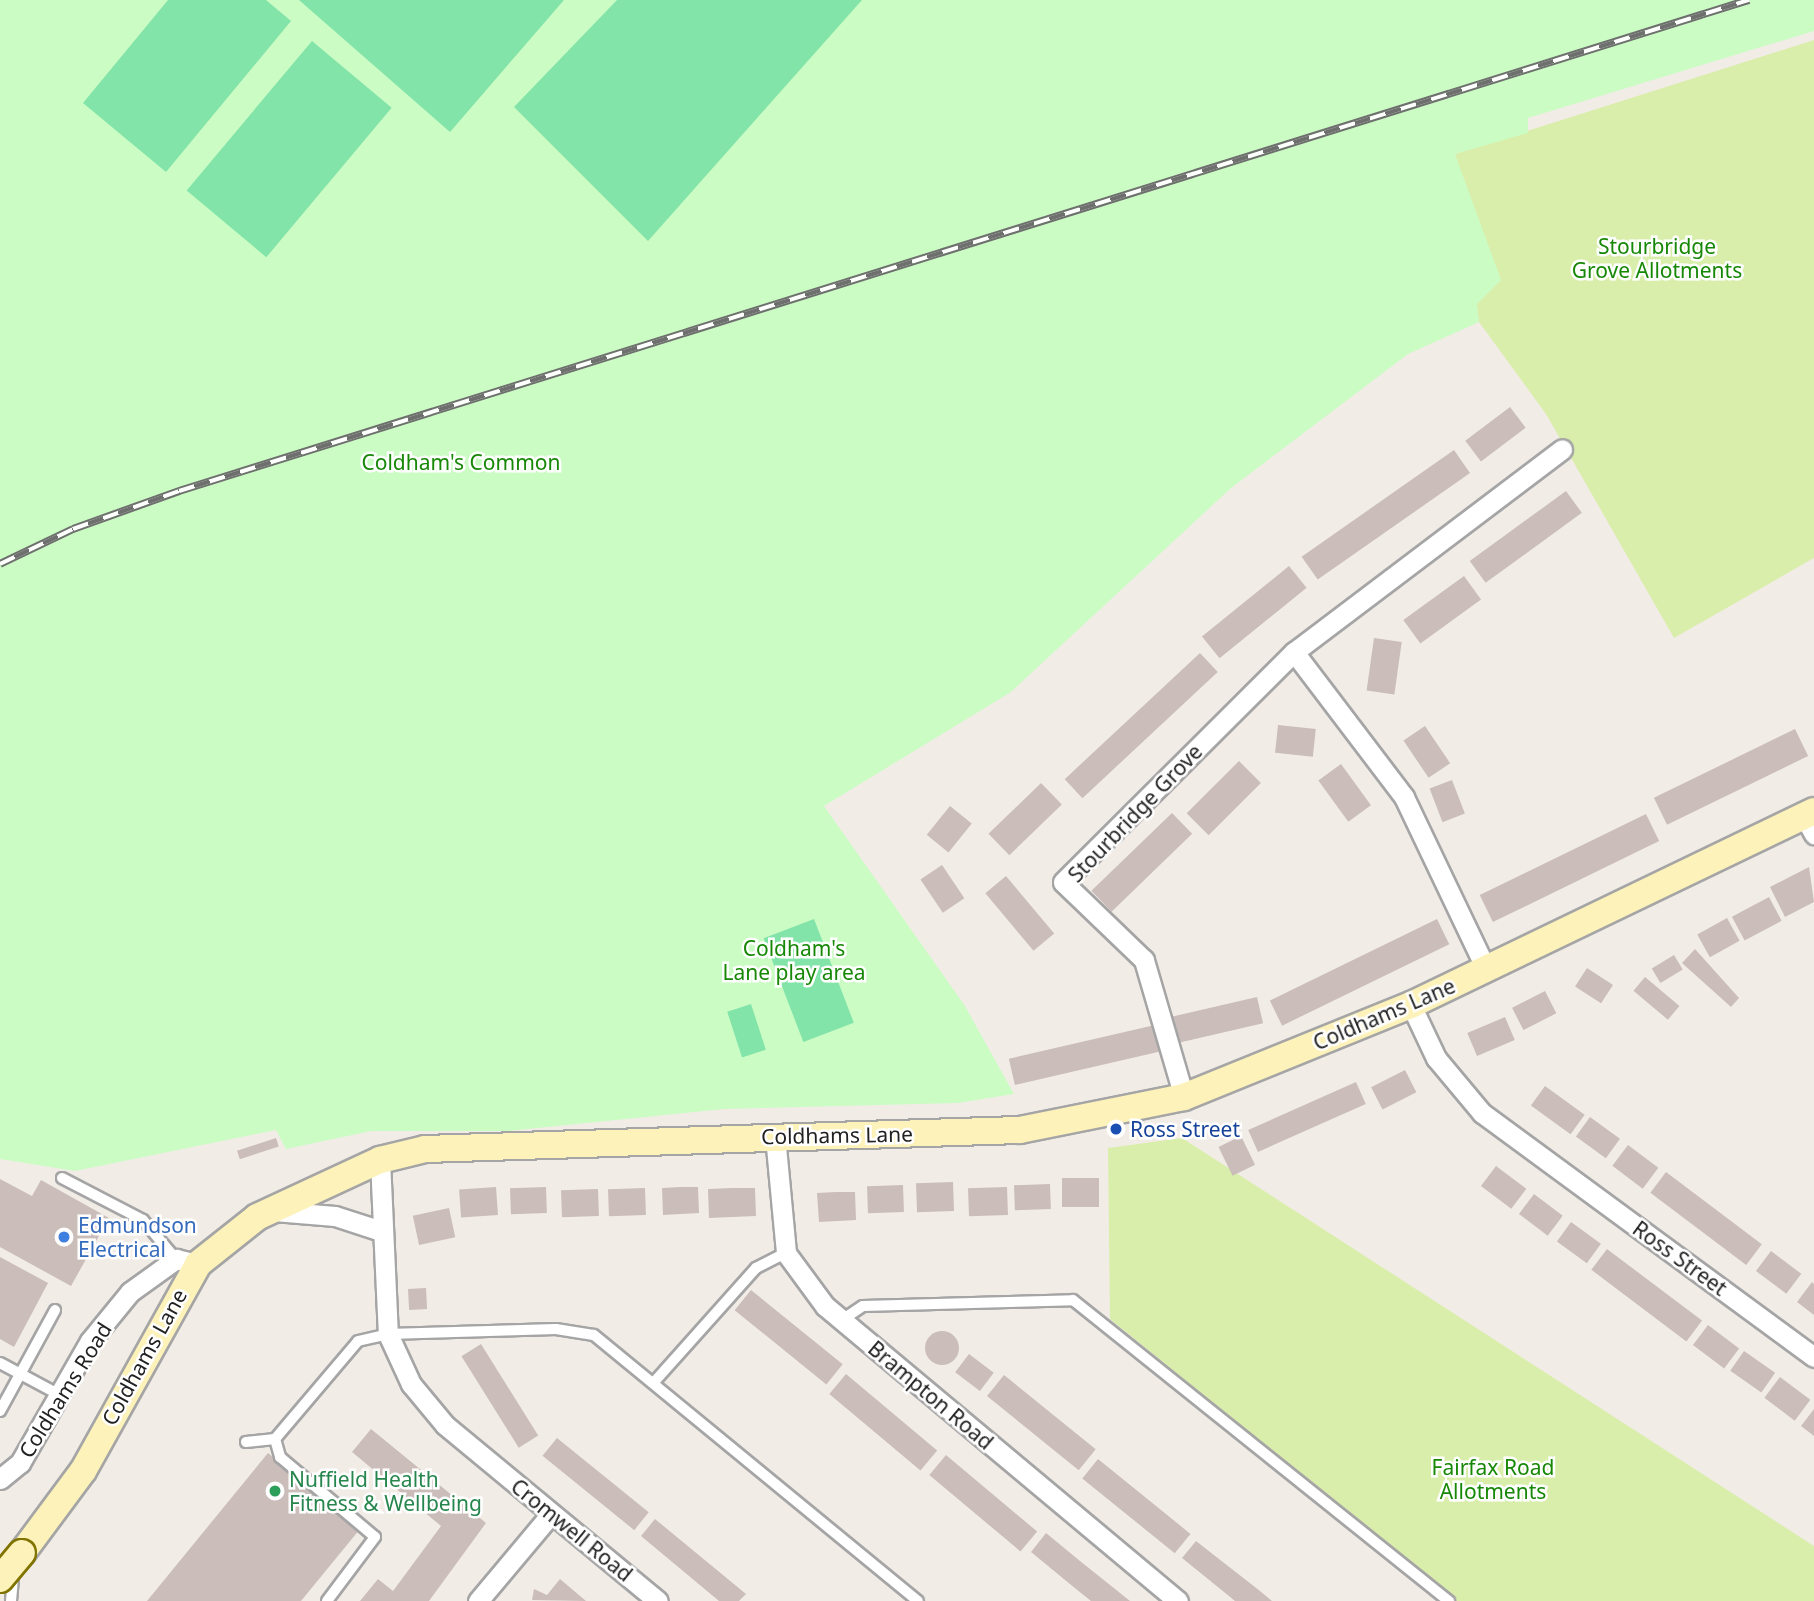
<!DOCTYPE html>
<html>
<head>
<meta charset="utf-8">
<style>
	body { margin:0 }
	#map { position:relative; width:1814px; height:1601px; overflow:hidden; background:#f2ece7; font-family:"Noto Sans",sans-serif }
	div>[style] { position:absolute }
	.grass>* { inset:0; background:#daeeab }
	.park>* { inset:0; background:#cbfcc4 }
	.pitch>* { inset:0; background:#82e4a9; transform-origin:0 0 }
	.building>* { inset:0; background:#cabdba; transform-origin:0 0 }
	.round { border-radius:50% }
	.roads { filter:drop-shadow(2px 0 #a5a5a5) drop-shadow(-2px 0 #a5a5a5) drop-shadow(0 2px #a5a5a5) drop-shadow(0 -2px #a5a5a5) }
	.lane>* { height:10px; margin:-5px; padding:0 5px; transform-origin:5px; border-radius:5px; background:#fff }
	.street>* { height:19px; margin:-9.5px; padding:0 9.5px; transform-origin:9.5px; border-radius:9.5px; background:#fff }
	.secondary>* { height:26px; margin:-13px; padding:0 13px; transform-origin:13px; border-radius:13px; background:#fdf2ba }
	.rail>* { height:8px; margin-top:-4px; transform-origin:0; background:repeating-linear-gradient(90deg,#fff 0 16px,#6f6f6f 0 32px); box-sizing:border-box; border-block:2px solid #6f6f6f }
	.bridges { filter:drop-shadow(2px 0 #807300) drop-shadow(-2px 0 #807300) drop-shadow(0 2px #807300) drop-shadow(0 -2px #807300) }
	.secondary-bridge>* { height:26px; margin:-13px; padding:0 13px; transform-origin:13px; border-radius:13px; background:#fdf2ba }
	.dots>* { width:19px; height:19px; translate:-50% -50%; box-sizing:border-box; border:4px solid #fff; border-radius:50% }
	span { translate:-50% -50%; white-space:nowrap; text-align:center; line-height:1.15; -webkit-text-stroke:5px #fff; paint-order:stroke }
	.park-label { font-size:21px; color:#178806 }
	.street-label { font-size:21px; color:#212121 }
	.transit-label { font-size:21px; color:#164399 }
	.left { translate:0 -50%; text-align:left }
	.shop-label { font-size:21px; color:#366cbe }
	.leisure-label { font-size:21px; color:#27864d }
</style>
</head>
<body>
<div id="map">
	<div class="grass">
		<i style="clip-path:polygon(1814px 40px,1814px 558px,1674px 638px,1546px 414px,1479px 322px,1455px 154px)"></i>
		<i style="clip-path:polygon(1182px 1138px,1814px 1546px,1814px 1601px,1457px 1601px,1110px 1319px,1108px 1148px)"></i>
	</div>
	<div class="park">
		<i style="clip-path:polygon(0 0,1814px 0,1814px 31px,1528px 118px,1528px 133px,1455px 154px,1501px 280px,1477px 304px,1479px 322px,1408px 354px,1231px 488px,1011px 692px,824px 806px,965px 1006px,1014px 1094px,958px 1103px,724px 1109px,507px 1131px,371px 1131px,286px 1149px,276px 1130px,75px 1171px,0 1159px)"></i>
	</div>
	<div class="pitch">
		<i style="clip-path:polygon(168px 0,266px 0,291px 21px,166px 172px,83px 103px)"></i>
		<i style="clip-path:polygon(299px 0,564px 0,450px 132px)"></i>
		<i style="clip-path:polygon(617px 0,862px 0,648px 241px,514px 107px)"></i>
		<i style="left:312px;top:41px;width:104px;height:195px;rotate:40deg"></i>
		<i style="left:814px;top:919px;width:111px;height:54px;rotate:69deg"></i>
		<i style="left:751px;top:1004px;width:48px;height:25px;rotate:72deg"></i>
	</div>
	<div class="building">
		<i style="left:1510px;top:407px;width:26px;height:56px;rotate:53deg"></i>
		<i style="left:1454px;top:450px;width:28px;height:186px;rotate:55deg"></i>
		<i style="left:1566px;top:491px;width:27px;height:119px;rotate:54deg"></i>
		<i style="left:1289px;top:566px;width:28px;height:112px;rotate:51deg"></i>
		<i style="left:1464px;top:576px;width:29px;height:75px;rotate:54deg"></i>
		<i style="left:1374px;top:638px;width:28px;height:53px;rotate:8deg"></i>
		<i style="left:1200px;top:653px;width:26px;height:185px;rotate:47deg"></i>
		<i style="left:1278px;top:725px;width:38px;height:28px;rotate:6deg"></i>
		<i style="left:1425px;top:726px;width:45px;height:26px;rotate:56deg"></i>
		<i style="left:1795px;top:729px;width:30px;height:157px;rotate:64deg"></i>
		<i style="left:1239px;top:761px;width:31px;height:74px;rotate:45deg"></i>
		<i style="left:1341px;top:764px;width:51px;height:28px;rotate:54deg"></i>
		<i style="left:1452px;top:780px;width:36px;height:24px;rotate:69deg"></i>
		<i style="left:1041px;top:783px;width:30px;height:73px;rotate:46deg"></i>
		<i style="left:950px;top:806px;width:28px;height:37px;rotate:39deg"></i>
		<i style="left:1172px;top:813px;width:29px;height:112px;rotate:46deg"></i>
		<i style="left:1646px;top:814px;width:30px;height:185px;rotate:64deg"></i>
		<i style="left:942px;top:865px;width:40px;height:26px;rotate:56deg"></i>
		<i style="clip-path:polygon(1809px 867px,1814px 902px,1785px 917px,1770px 887px)"></i>
		<i style="left:1006px;top:876px;width:75px;height:27px;rotate:50deg"></i>
		<i style="left:1769px;top:897px;width:27px;height:42px;rotate:62deg"></i>
		<i style="left:1727px;top:918px;width:26px;height:34px;rotate:61deg"></i>
		<i style="left:1437px;top:919px;width:28px;height:186px;rotate:64deg"></i>
		<i style="clip-path:polygon(1695px 949px,1739px 998px,1731px 1007px,1682px 963px)"></i>
		<i style="left:1674px;top:955px;width:17px;height:26px;rotate:59deg"></i>
		<i style="left:1587px;top:968px;width:31px;height:22px;rotate:33deg"></i>
		<i style="left:1645px;top:977px;width:45px;height:18px;rotate:40deg"></i>
		<i style="left:1545px;top:991px;width:25px;height:37px;rotate:63deg"></i>
		<i style="left:1257px;top:997px;width:27px;height:91px;rotate:77deg"></i>
		<i style="left:1505px;top:1017px;width:25px;height:41px;rotate:67deg"></i>
		<i style="left:1155px;top:1025px;width:27px;height:150px;rotate:77deg"></i>
		<i style="left:1405px;top:1070px;width:25px;height:38px;rotate:63deg"></i>
		<i style="left:1356px;top:1082px;width:24px;height:118px;rotate:66deg"></i>
		<i style="left:1545px;top:1086px;width:49px;height:24px;rotate:36deg"></i>
		<i style="left:1590px;top:1117px;width:37px;height:24px;rotate:36deg"></i>
		<i style="left:1241px;top:1136px;width:32px;height:25px;rotate:64deg"></i>
		<i style="left:276px;top:1138px;width:9px;height:41px;rotate:72deg"></i>
		<i style="left:1628px;top:1145px;width:38px;height:26px;rotate:37deg"></i>
		<i style="left:1496px;top:1166px;width:38px;height:25px;rotate:37deg"></i>
		<i style="left:1666px;top:1172px;width:120px;height:26px;rotate:37deg"></i>
		<i style="left:1099px;top:1178px;width:29px;height:37px;rotate:90deg"></i>
		<i style="clip-path:polygon(0 1179px,32px 1196px,41px 1180px,109px 1218px,71px 1286px,0 1247px)"></i>
		<i style="left:953px;top:1182px;width:29px;height:37px;rotate:88deg"></i>
		<i style="left:1050px;top:1184px;width:25px;height:36px;rotate:88deg"></i>
		<i style="left:903px;top:1185px;width:27px;height:36px;rotate:88deg"></i>
		<i style="left:496px;top:1187px;width:28px;height:37px;rotate:86deg"></i>
		<i style="left:546px;top:1187px;width:26px;height:36px;rotate:88deg"></i>
		<i style="clip-path:polygon(680px 1187px,698px 1187px,699px 1213px,663px 1215px,662px 1188px)"></i>
		<i style="left:1007px;top:1187px;width:28px;height:39px;rotate:88deg"></i>
		<i style="left:645px;top:1188px;width:27px;height:37px;rotate:88deg"></i>
		<i style="clip-path:polygon(732px 1188px,755px 1188px,756px 1216px,709px 1218px,708px 1189px)"></i>
		<i style="left:598px;top:1189px;width:27px;height:37px;rotate:88deg"></i>
		<i style="clip-path:polygon(836px 1192px,855px 1192px,856px 1220px,819px 1222px,817px 1193px)"></i>
		<i style="left:1534px;top:1194px;width:36px;height:25px;rotate:37deg"></i>
		<i style="left:449px;top:1208px;width:30px;height:37px;rotate:78deg"></i>
		<i style="left:1571px;top:1222px;width:37px;height:24px;rotate:36deg"></i>
		<i style="left:1607px;top:1249px;width:119px;height:26px;rotate:37deg"></i>
		<i style="left:1771px;top:1251px;width:38px;height:25px;rotate:37deg"></i>
		<i style="clip-path:polygon(0 1257px,48px 1283px,14px 1347px,0 1339px)"></i>
		<i style="clip-path:polygon(1812px 1282px,1814px 1284px,1814px 1315px,1797px 1302px)"></i>
		<i style="left:426px;top:1288px;width:21px;height:18px;rotate:87deg"></i>
		<i style="left:751px;top:1290px;width:118px;height:26px;rotate:39deg"></i>
		<i style="left:1708px;top:1325px;width:39px;height:25px;rotate:37deg"></i>
		<i class="round" style="left:925px;top:1331px;width:34px;height:34px"></i>
		<i style="left:481px;top:1344px;width:108px;height:23px;rotate:58deg"></i>
		<i style="left:1744px;top:1351px;width:38px;height:24px;rotate:35deg"></i>
		<i style="left:969px;top:1354px;width:31px;height:23px;rotate:37deg"></i>
		<i style="left:846px;top:1374px;width:119px;height:26px;rotate:40deg"></i>
		<i style="left:1004px;top:1375px;width:118px;height:27px;rotate:39deg"></i>
		<i style="left:1780px;top:1377px;width:38px;height:26px;rotate:37deg"></i>
		<i style="clip-path:polygon(1814px 1409px,1814px 1436px,1801px 1426px)"></i>
		<i style="clip-path:polygon(371px 1429px,486px 1523px,429px 1601px,360px 1601px,378px 1579px,393px 1591px,441px 1526px,352px 1452px)"></i>
		<i style="left:557px;top:1438px;width:118px;height:23px;rotate:39deg"></i>
		<i style="clip-path:polygon(268px 1453px,360px 1529px,301px 1601px,147px 1601px)"></i>
		<i style="left:946px;top:1455px;width:119px;height:26px;rotate:40deg"></i>
		<i style="left:1098px;top:1459px;width:119px;height:25px;rotate:39deg"></i>
		<i style="clip-path:polygon(655px 1519px,746px 1594px,739px 1601px,719px 1601px,641px 1536px)"></i>
		<i style="clip-path:polygon(1046px 1533px,1080px 1561px,1130px 1601px,1091px 1601px,1076px 1589px,1031px 1552px)"></i>
		<i style="clip-path:polygon(1196px 1541px,1260px 1591px,1272px 1601px,1235px 1601px,1224px 1592px,1182px 1558px)"></i>
		<i style="clip-path:polygon(560px 1579px,586px 1601px,532px 1600px,534px 1589px,547px 1595px)"></i>
	</div>
	<div class="roads">
		<div class="lane">
			<i style="left:62px;top:1178px;width:91px;rotate:27.4deg"></i>
			<i style="left:143px;top:1220px;width:51px;rotate:49.8deg"></i>
			<i style="left:842px;top:1320px;width:25px;rotate:-34deg"></i>
			<i style="left:863px;top:1306px;width:210px;rotate:-1.6deg"></i>
			<i style="left:1073px;top:1300px;width:482px;rotate:38.7deg"></i>
			<i style="left:0;top:1363px;width:66px;rotate:28.1deg"></i>
			<i style="left:655px;top:1381px;width:152px;rotate:-48.2deg"></i>
			<i style="left:756px;top:1268px;width:34px;rotate:-27deg"></i>
			<i style="left:0;top:1411px;width:115px;rotate:-61.4deg"></i>
			<i style="left:275px;top:1439px;width:19px;rotate:74deg"></i>
			<i style="left:280px;top:1457px;width:124px;rotate:40.1deg"></i>
			<i style="left:375px;top:1537px;width:80px;rotate:126.9deg"></i>
			<i style="left:246px;top:1442px;width:29px;rotate:-6deg"></i>
			<i style="left:275px;top:1439px;width:128px;rotate:-49.7deg"></i>
			<i style="left:358px;top:1341px;width:31px;rotate:-13deg"></i>
			<i style="left:388px;top:1334px;width:168px;rotate:-1.7deg"></i>
			<i style="left:556px;top:1329px;width:38px;rotate:9deg"></i>
			<i style="left:594px;top:1335px;width:419px;rotate:39.4deg"></i>
			<i style="left:11px;top:1601px;width:25px;rotate:-85deg"></i>
		</div>
		<div class="street">
			<i style="left:1294px;top:652px;width:182px;rotate:52.8deg"></i>
			<i style="left:1404px;top:797px;width:191px;rotate:64.5deg"></i>
			<i style="left:1804px;top:816px;width:21px;rotate:61deg"></i>
			<i style="left:1411px;top:1005px;width:59px;rotate:64.7deg"></i>
			<i style="left:1436px;top:1058px;width:72px;rotate:50.1deg"></i>
			<i style="left:1482px;top:1113px;width:412px;rotate:36.3deg"></i>
			<i style="left:1184px;top:1097px;width:143px;rotate:-106.3deg"></i>
			<i style="left:1144px;top:960px;width:112px;rotate:-136.1deg"></i>
			<i style="left:1063px;top:882px;width:326px;rotate:-44.9deg"></i>
			<i style="left:1294px;top:652px;width:336px;rotate:-37.1deg"></i>
			<i style="left:775px;top:1136px;width:118px;rotate:84.6deg"></i>
			<i style="left:786px;top:1253px;width:66px;rotate:53.7deg"></i>
			<i style="left:825px;top:1306px;width:460px;rotate:39.9deg"></i>
			<i style="left:380px;top:1160px;width:174px;rotate:87.4deg"></i>
			<i style="left:388px;top:1334px;width:55px;rotate:65.3deg"></i>
			<i style="left:411px;top:1384px;width:53px;rotate:50.3deg"></i>
			<i style="left:445px;top:1425px;width:276px;rotate:39.6deg"></i>
			<i style="left:274px;top:1211px;width:61px;rotate:4.7deg"></i>
			<i style="left:335px;top:1216px;width:45px;rotate:18deg"></i>
			<i style="left:0;top:1479px;width:26px;rotate:-39deg"></i>
			<i style="left:20px;top:1463px;width:141px;rotate:-60.2deg"></i>
			<i style="left:90px;top:1341px;width:63px;rotate:-50.8deg"></i>
			<i style="left:130px;top:1292px;width:57px;rotate:-35.7deg"></i>
			<i style="left:176px;top:1259px;width:23px;rotate:13deg"></i>
			<i style="left:478px;top:1601px;width:114px;rotate:-50deg"></i>
		</div>
		<div class="secondary">
			<i style="left:22px;top:1553px;width:102px;rotate:-53.4deg"></i>
			<i style="left:83px;top:1471px;width:237px;rotate:-60.9deg"></i>
			<i style="left:198px;top:1264px;width:75px;rotate:-38.5deg"></i>
			<i style="left:257px;top:1217px;width:136px;rotate:-24.9deg"></i>
			<i style="left:380px;top:1160px;width:46px;rotate:-13.7deg"></i>
			<i style="left:425px;top:1149px;width:595px;rotate:-1.83deg"></i>
			<i style="left:1020px;top:1130px;width:167px;rotate:-11.4deg"></i>
			<i style="left:1184px;top:1097px;width:245px;rotate:-22.1deg"></i>
			<i style="left:1411px;top:1005px;width:447px;rotate:-25.7deg"></i>
		</div>
	</div>
	<div class="rail">
		<i style="left:0;top:564px;width:81px;rotate:-25.6deg"></i>
		<i style="left:73px;top:529px;width:113px;rotate:-19.7deg"></i>
		<i style="left:179px;top:491px;width:1645px;rotate:-17.37deg"></i>
	</div>
	<div class="bridges">
		<div class="secondary-bridge">
			<i style="left:0;top:1579px;width:34px;rotate:-50deg"></i>
		</div>
	</div>
	<div class="dots">
		<i style="left:1116px;top:1129px;background:#1a4fb4"></i>
		<i style="left:64px;top:1237px;background:#3f7fe0"></i>
		<i style="left:275px;top:1491px;background:#2e9e5b"></i>
	</div>
	<div class="park-label">
		<span style="left:1657px;top:258px">Stourbridge<br>Grove Allotments</span>
		<span style="left:461px;top:462px">Coldham's Common</span>
		<span style="left:794px;top:960px">Coldham's<br>Lane play area</span>
		<span style="left:1493px;top:1479px">Fairfax Road<br>Allotments</span>
	</div>
	<div class="street-label">
		<span style="left:1135px;top:813px;rotate:-46deg">Stourbridge Grove</span>
		<span style="left:1384px;top:1014px;rotate:-23deg">Coldhams Lane</span>
		<span style="left:837px;top:1135px;rotate:-1deg">Coldhams Lane</span>
		<span style="left:1680px;top:1258px;rotate:36deg">Ross Street</span>
		<span style="left:144px;top:1357px;rotate:-61deg">Coldhams Lane</span>
		<span style="left:65px;top:1390px;rotate:-58deg">Coldhams Road</span>
		<span style="left:931px;top:1395px;rotate:40deg">Brampton Road</span>
		<span style="left:572px;top:1530px;rotate:39deg">Cromwell Road</span>
	</div>
	<div class="transit-label">
		<span class="left" style="left:1130px;top:1129px">Ross Street</span>
	</div>
	<div class="shop-label">
		<span class="left" style="left:78px;top:1237px">Edmundson<br>Electrical</span>
	</div>
	<div class="leisure-label">
		<span class="left" style="left:289px;top:1491px">Nuffield Health<br>Fitness &amp; Wellbeing</span>
	</div>
</div>
</body>
</html>
